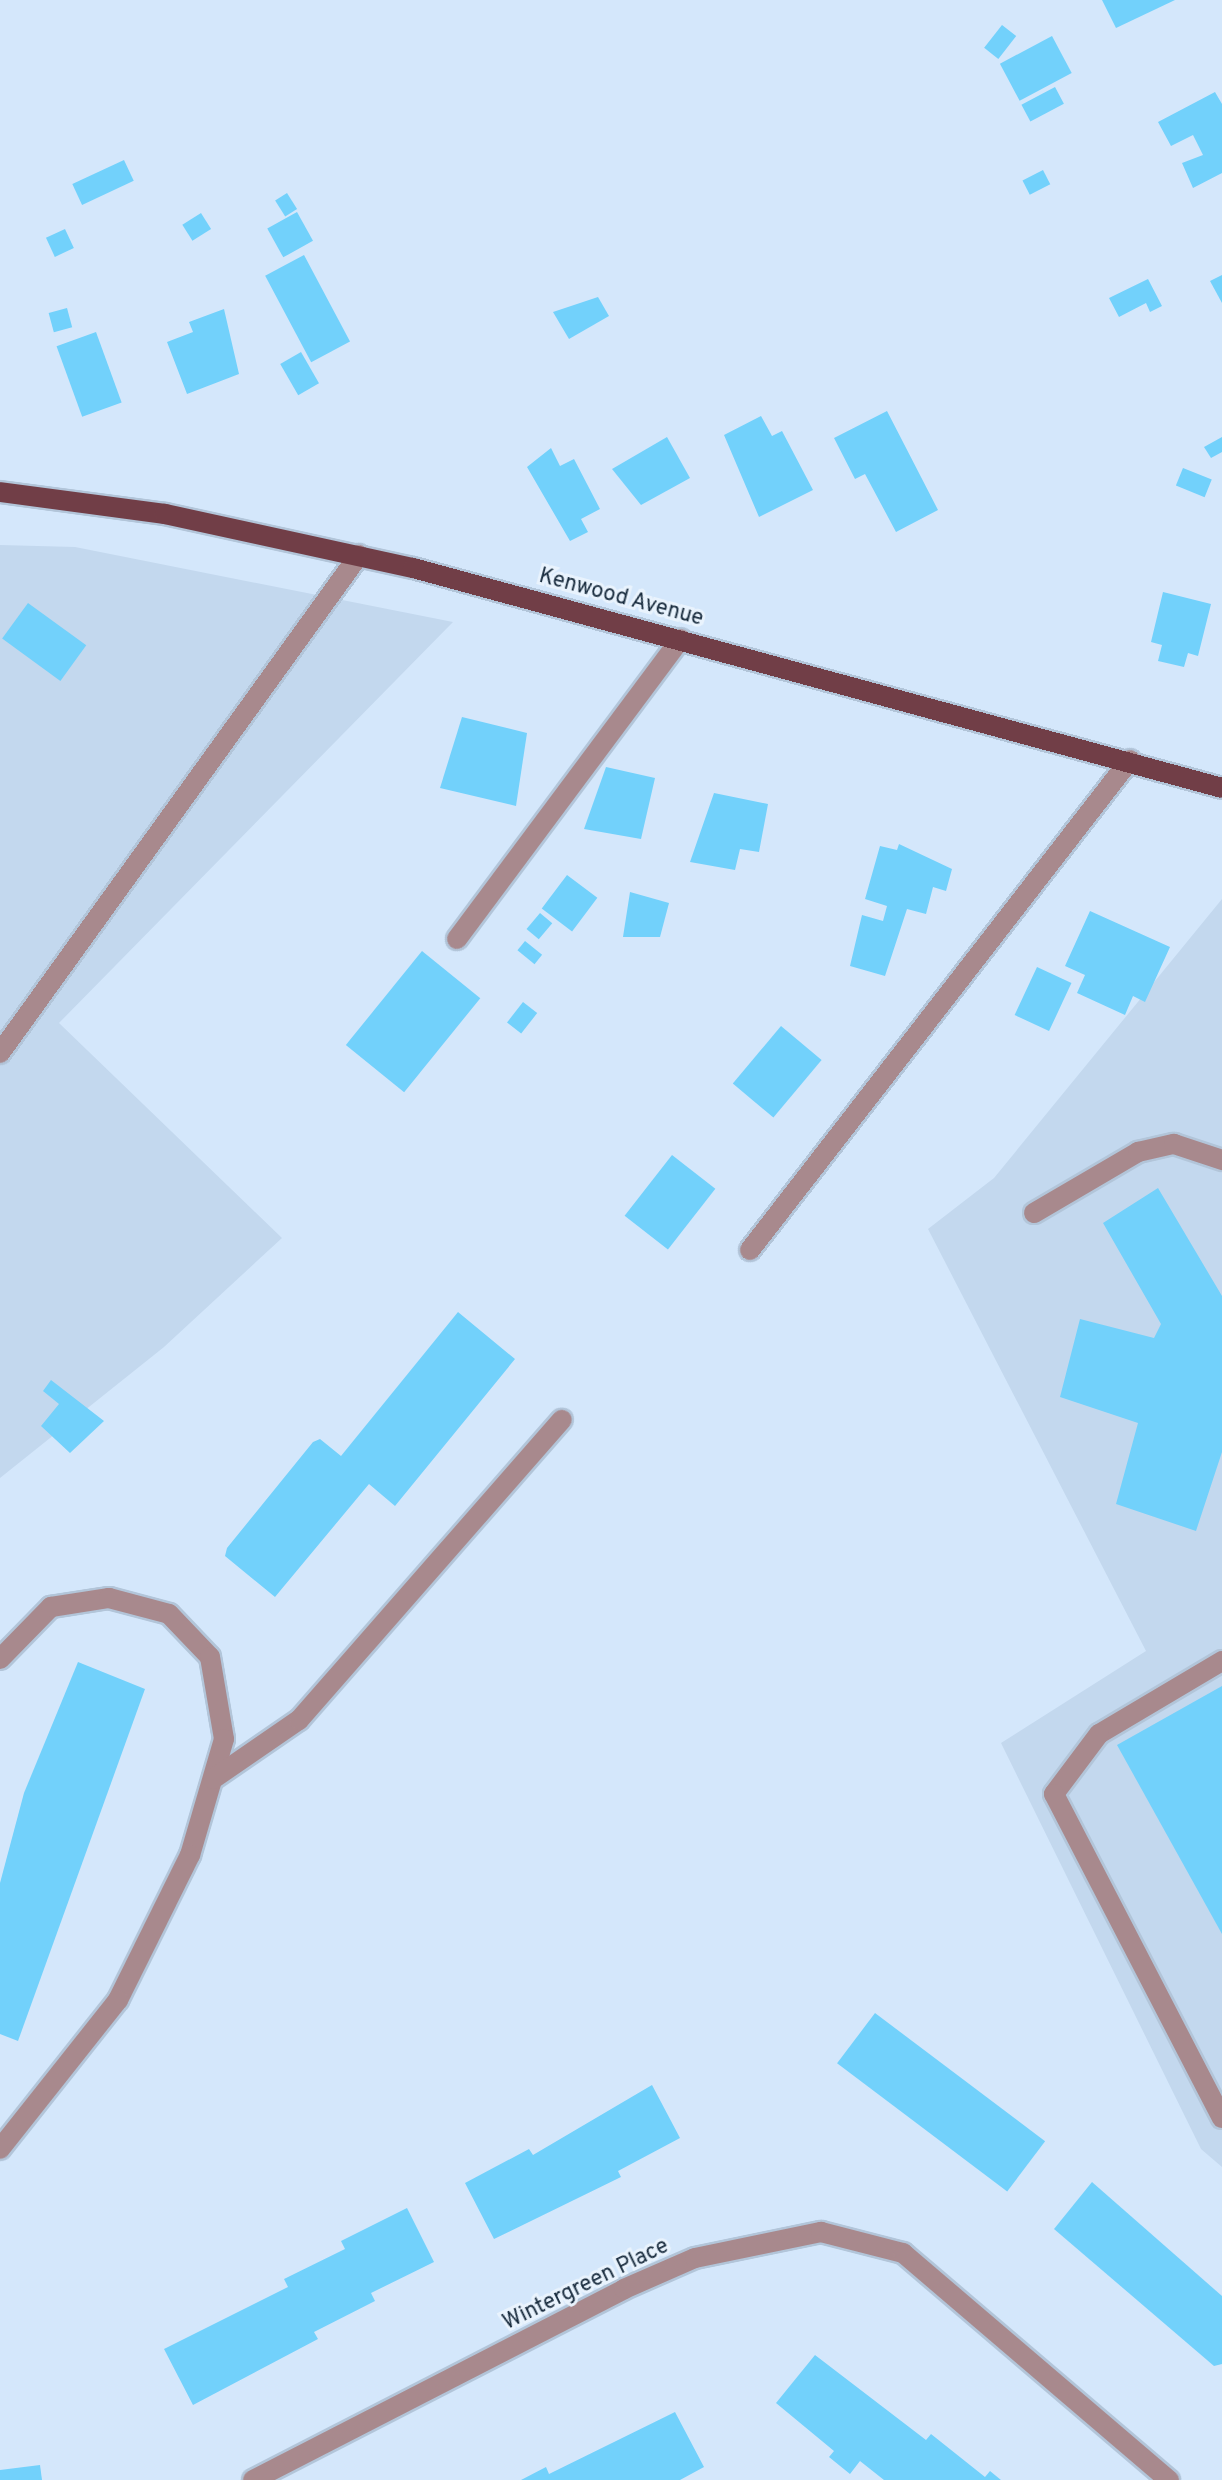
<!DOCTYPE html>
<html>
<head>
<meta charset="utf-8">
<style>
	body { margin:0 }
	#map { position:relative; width:1222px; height:2480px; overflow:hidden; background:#d4e7fb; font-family:Overpass,sans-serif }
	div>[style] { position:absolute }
	.built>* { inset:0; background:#c3d8ee }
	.building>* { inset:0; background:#72d1fb; transform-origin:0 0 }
	.roads { filter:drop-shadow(2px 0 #b2c5d9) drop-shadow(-2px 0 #b2c5d9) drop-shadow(0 2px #b2c5d9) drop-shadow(0 -2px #b2c5d9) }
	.minor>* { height:20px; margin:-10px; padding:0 10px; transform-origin:10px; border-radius:10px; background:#a8898d }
	.major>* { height:20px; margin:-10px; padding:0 10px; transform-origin:10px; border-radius:10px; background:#713e47 }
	span { translate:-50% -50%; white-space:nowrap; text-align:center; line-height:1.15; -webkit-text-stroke:6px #e9f3fd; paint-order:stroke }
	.street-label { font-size:22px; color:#172a3c }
</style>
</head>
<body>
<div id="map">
	<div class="built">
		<i style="clip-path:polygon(0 545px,75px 547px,453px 622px,59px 1023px,282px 1238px,164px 1347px,0 1478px)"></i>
		<i style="clip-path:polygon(1222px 899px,1222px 2167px,1201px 2149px,1001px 1743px,1146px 1651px,928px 1229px,994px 1178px)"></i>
	</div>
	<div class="building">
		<i style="clip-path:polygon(1102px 0,1175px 0,1116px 28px)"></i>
		<i style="left:1002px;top:25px;width:18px;height:29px;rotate:38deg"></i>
		<i style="left:1052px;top:36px;width:42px;height:59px;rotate:62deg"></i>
		<i style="left:1055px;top:87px;width:19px;height:38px;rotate:62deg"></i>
		<i style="clip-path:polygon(1215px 92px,1222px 104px,1222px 173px,1193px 188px,1182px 163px,1203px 155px,1193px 135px,1171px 146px,1158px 122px)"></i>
		<i style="left:124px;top:160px;width:23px;height:57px;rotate:65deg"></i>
		<i style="left:1043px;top:170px;width:16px;height:23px;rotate:63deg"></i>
		<i style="left:287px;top:193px;width:19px;height:14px;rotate:58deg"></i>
		<i style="left:297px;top:212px;width:33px;height:34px;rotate:61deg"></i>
		<i style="left:201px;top:213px;width:19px;height:22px;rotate:58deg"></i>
		<i style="left:65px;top:229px;width:21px;height:21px;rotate:65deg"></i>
		<i style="left:304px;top:255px;width:98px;height:44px;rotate:62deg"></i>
		<i style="clip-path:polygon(1222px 275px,1222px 303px,1210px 281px)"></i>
		<i style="clip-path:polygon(1148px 279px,1162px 306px,1150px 312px,1146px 303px,1119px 317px,1109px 298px)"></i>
		<i style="clip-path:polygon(598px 297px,609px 316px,569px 339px,553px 312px)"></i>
		<i style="left:67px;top:308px;width:20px;height:19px;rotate:75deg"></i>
		<i style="clip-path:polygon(224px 309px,239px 374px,187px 394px,167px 342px,193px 332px,189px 322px)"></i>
		<i style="left:96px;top:332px;width:75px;height:42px;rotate:70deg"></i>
		<i style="left:301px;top:352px;width:36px;height:24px;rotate:60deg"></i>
		<i style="clip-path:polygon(887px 411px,938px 510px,896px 532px,865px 474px,855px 479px,834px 438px)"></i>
		<i style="clip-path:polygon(761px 416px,772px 436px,782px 431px,813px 490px,759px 517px,724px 435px)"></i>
		<i style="clip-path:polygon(667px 437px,690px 478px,641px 505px,612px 469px)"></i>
		<i style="clip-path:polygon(1222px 437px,1222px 452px,1211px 458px,1204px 447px)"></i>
		<i style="clip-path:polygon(551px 448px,560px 466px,574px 459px,600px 509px,581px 519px,588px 532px,570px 541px,527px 467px)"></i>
		<i style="left:1183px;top:468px;width:31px;height:19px;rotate:22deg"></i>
		<i style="clip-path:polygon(1163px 592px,1211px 604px,1198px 656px,1188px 653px,1184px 667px,1158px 661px,1162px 645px,1151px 642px)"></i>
		<i style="left:28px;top:603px;width:72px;height:44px;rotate:36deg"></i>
		<i style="clip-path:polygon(462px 717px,527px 733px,516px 806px,440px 788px)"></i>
		<i style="clip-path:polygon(606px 767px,655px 778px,641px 839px,584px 829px)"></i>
		<i style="clip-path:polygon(714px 793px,768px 804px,759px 852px,740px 849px,735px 870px,690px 862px)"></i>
		<i style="clip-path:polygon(899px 844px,952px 869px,946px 891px,933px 887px,926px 914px,907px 909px,885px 976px,850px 966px,862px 915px,883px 921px,887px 906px,865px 899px,880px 846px,897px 850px)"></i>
		<i style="left:567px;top:875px;width:38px;height:42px;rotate:37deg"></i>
		<i style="clip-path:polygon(630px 892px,669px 903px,660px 937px,623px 937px)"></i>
		<i style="clip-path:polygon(1090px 911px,1170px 947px,1145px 1002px,1133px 996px,1125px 1015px,1077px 993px,1085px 975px,1065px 966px)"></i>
		<i style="left:540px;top:913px;width:16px;height:21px;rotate:40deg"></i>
		<i style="left:525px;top:941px;width:22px;height:12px;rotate:39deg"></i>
		<i style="left:422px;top:951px;width:75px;height:121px;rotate:39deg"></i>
		<i style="left:1037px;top:967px;width:38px;height:53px;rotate:25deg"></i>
		<i style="left:523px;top:1002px;width:18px;height:26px;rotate:38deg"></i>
		<i style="left:781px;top:1026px;width:53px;height:75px;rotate:40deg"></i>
		<i style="left:672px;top:1155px;width:55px;height:77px;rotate:38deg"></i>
		<i style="clip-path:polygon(1158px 1188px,1222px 1296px,1222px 1452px,1196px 1531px,1116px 1504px,1138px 1423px,1060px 1397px,1080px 1319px,1154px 1338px,1161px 1324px,1103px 1223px)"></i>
		<i style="clip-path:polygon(458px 1312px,515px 1359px,395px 1506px,369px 1484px,275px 1597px,225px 1556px,227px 1548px,313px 1442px,320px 1439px,341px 1456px)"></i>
		<i style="clip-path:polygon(51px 1380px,104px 1421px,70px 1453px,41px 1426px,59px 1404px,43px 1391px)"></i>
		<i style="clip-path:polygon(78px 1662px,145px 1689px,18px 2041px,0 2034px,0 1883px,24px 1793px)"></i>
		<i style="clip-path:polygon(1222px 1686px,1222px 1934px,1117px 1745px)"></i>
		<i style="left:875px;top:2013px;width:213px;height:63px;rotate:37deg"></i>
		<i style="clip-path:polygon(652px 2085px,680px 2138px,618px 2171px,621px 2177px,494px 2239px,465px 2183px,529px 2149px,533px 2155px)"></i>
		<i style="clip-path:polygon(1092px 2182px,1222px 2296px,1222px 2364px,1214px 2366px,1054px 2229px)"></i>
		<i style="clip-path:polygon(407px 2208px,434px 2262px,371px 2293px,375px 2301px,314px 2332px,318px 2339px,193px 2405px,164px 2349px,288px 2287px,284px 2279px,345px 2249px,341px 2241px)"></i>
		<i style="clip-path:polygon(815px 2355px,926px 2440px,931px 2434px,985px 2477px,990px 2471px,1001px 2480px,884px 2480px,860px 2461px,850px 2474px,829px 2457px,834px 2451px,776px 2403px)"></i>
		<i style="clip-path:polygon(675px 2412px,704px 2467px,680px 2480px,521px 2480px,546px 2467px,549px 2474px)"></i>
		<i style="clip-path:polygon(40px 2465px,42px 2480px,0 2480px,0 2470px)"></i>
	</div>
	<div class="roads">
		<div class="minor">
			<i style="left:457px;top:939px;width:374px;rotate:-53.3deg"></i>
			<i style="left:0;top:1053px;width:614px;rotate:-54.21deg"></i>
			<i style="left:1034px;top:1213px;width:121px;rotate:-30.4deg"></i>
			<i style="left:1138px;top:1152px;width:37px;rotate:-13deg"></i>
			<i style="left:1174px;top:1144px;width:51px;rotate:18.4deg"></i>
			<i style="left:750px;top:1250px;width:620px;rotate:-52.21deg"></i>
			<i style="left:0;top:1659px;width:73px;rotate:-45.6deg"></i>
			<i style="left:51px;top:1607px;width:59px;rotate:-8.8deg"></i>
			<i style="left:109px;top:1598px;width:62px;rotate:14.9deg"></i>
			<i style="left:169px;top:1614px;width:59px;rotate:46.4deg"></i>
			<i style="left:210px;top:1657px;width:83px;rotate:80.3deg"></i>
			<i style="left:224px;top:1739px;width:121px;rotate:106.3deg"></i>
			<i style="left:190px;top:1855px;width:162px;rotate:116.4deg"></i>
			<i style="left:118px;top:2000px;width:190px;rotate:128.4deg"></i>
			<i style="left:1222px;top:1661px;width:143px;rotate:149.3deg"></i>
			<i style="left:1099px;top:1734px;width:75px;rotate:126.9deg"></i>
			<i style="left:1054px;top:1794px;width:365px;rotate:62.6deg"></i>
			<i style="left:213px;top:1779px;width:104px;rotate:-34.5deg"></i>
			<i style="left:299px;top:1720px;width:399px;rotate:-48.8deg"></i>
			<i style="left:253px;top:2480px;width:417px;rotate:-27.2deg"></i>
			<i style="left:624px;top:2289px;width:77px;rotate:-23.6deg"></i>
			<i style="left:695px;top:2258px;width:129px;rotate:-11.7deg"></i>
			<i style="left:821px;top:2232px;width:85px;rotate:14.4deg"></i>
			<i style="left:903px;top:2253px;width:350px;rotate:40.5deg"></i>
		</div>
		<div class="major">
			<i style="left:0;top:492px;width:166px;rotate:7.6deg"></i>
			<i style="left:165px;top:514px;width:254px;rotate:12.3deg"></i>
			<i style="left:413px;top:568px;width:838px;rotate:15.21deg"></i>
		</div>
	</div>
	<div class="street-label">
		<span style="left:621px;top:598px;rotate:15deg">Kenwood Avenue</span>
		<span style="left:586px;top:2285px;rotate:-26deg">Wintergreen Place</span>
	</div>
</div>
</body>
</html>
